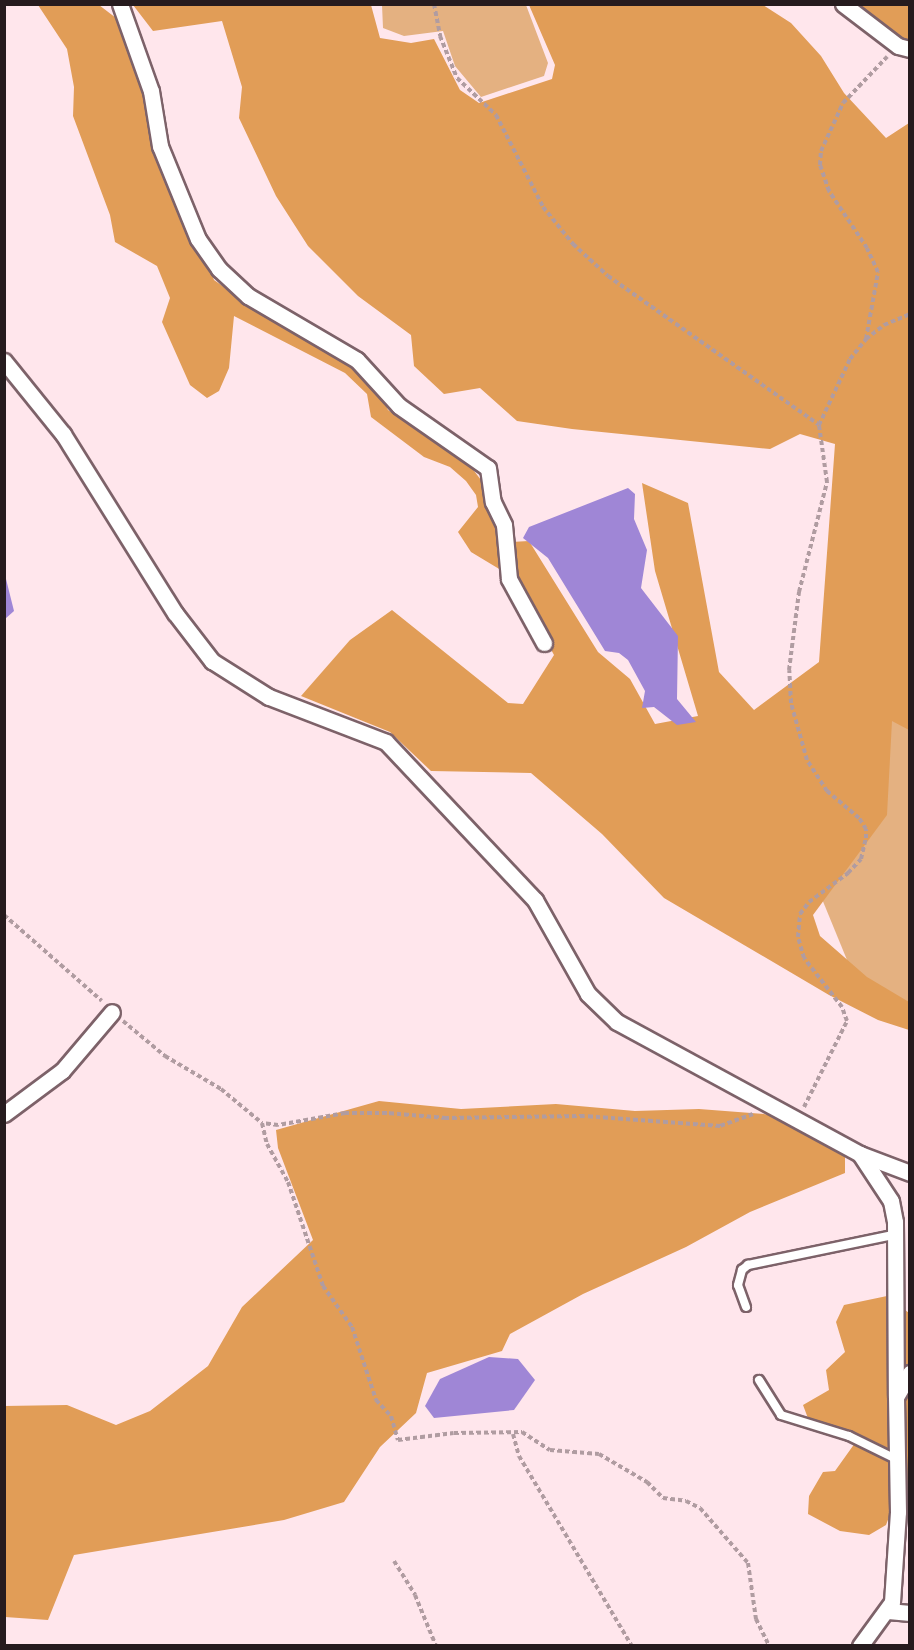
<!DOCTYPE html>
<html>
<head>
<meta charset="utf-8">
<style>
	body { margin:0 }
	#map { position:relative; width:914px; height:1650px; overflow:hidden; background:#ffe6ec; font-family:"DejaVu Sans",sans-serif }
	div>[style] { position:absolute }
	.green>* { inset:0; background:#e4b181 }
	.forest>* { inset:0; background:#e19d57 }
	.water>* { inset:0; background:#9f86d6 }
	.path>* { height:4px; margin-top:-2px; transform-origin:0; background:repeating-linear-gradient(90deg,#b09ca1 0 4.5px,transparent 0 7.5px) }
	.roads { filter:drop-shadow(2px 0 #7d6269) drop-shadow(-2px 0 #7d6269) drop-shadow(0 2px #7d6269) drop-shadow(0 -2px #7d6269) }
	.lane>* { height:8px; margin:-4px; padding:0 4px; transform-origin:4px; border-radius:4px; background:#fff }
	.street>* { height:15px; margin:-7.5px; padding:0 7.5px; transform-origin:7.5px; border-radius:7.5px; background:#fff }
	span { translate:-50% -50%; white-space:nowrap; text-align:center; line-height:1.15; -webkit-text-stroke:4.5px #ffe6ec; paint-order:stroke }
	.frame { position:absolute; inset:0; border:6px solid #261b1e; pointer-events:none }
</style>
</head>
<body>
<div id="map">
	<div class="green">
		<i style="clip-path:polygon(382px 5px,526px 5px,548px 63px,544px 76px,481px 97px,455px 66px,443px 31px,404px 36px,383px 28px)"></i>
		<i style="clip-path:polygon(909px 634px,909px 1013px,854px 977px,822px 899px)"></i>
	</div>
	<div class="forest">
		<i style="clip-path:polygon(38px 5px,99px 5px,116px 18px,129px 43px,214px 280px,277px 324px,354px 365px,378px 388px,388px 410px,465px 459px,481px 480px,494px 523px,511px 542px,529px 541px,598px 652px,630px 679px,655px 724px,698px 716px,655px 571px,642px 483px,688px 503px,719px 672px,754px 710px,819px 662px,835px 444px,800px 434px,770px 449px,572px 429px,517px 421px,480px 388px,444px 394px,414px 366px,411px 335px,358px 296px,308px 246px,276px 196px,239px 118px,242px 87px,222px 21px,153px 31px,133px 5px,371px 5px,380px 38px,411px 43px,434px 39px,460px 90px,479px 103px,552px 79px,555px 65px,529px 5px,763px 5px,791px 23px,821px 56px,844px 93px,886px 138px,909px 123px,909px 730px,892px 721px,887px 815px,813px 915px,820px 936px,867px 977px,909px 1002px,909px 1030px,878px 1020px,829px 995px,664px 898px,602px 834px,531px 773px,431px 771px,390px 732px,301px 696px,350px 640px,392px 610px,508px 703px,523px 704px,554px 655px,511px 576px,471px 552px,458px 532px,478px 507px,476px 495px,466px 481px,450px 467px,424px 457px,371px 417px,367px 394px,345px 373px,234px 316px,229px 368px,219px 391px,207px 398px,190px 385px,162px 322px,170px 298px,157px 266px,115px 242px,110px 215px,73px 116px,74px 87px,67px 49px)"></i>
		<i style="clip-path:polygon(851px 5px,909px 5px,909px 42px,868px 19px)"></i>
		<i style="clip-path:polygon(379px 1101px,461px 1109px,556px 1104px,635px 1111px,699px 1109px,764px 1114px,793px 1122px,845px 1152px,845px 1173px,750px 1212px,686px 1247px,583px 1294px,510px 1334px,502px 1351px,427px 1373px,416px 1413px,380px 1447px,344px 1502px,284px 1520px,74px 1555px,48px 1620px,5px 1617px,4px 1406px,67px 1405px,116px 1425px,150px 1411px,208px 1366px,242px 1307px,313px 1240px,278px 1148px,276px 1130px)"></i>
		<i style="clip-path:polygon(887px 1296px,909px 1313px,909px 1513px,892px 1509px,886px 1525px,869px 1535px,840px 1531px,808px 1514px,809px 1496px,823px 1472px,835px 1471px,860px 1436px,809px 1421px,803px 1405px,829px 1390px,826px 1370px,845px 1352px,836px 1322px,844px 1305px)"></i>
	</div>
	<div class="water">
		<i style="clip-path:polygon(628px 488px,635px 494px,634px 519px,647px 550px,641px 588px,678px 636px,677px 699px,696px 722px,677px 725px,654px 707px,642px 708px,645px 691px,628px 660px,619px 653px,605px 651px,548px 558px,523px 538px,529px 527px)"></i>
		<i style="clip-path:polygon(5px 575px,14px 611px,5px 619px,4px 619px)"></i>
		<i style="clip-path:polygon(489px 1357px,518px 1359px,535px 1380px,514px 1410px,434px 1418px,425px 1406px,440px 1379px)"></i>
	</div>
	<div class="path">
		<i style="left:434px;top:4px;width:33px;rotate:79deg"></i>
		<i style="left:440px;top:36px;width:45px;rotate:68deg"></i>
		<i style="left:457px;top:78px;width:54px;rotate:43.5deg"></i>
		<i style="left:496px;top:115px;width:103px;rotate:62.9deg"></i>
		<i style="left:543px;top:207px;width:48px;rotate:51deg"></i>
		<i style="left:573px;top:244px;width:47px;rotate:42.4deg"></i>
		<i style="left:608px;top:276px;width:258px;rotate:35.2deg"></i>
		<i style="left:866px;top:339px;width:68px;rotate:-79.8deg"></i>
		<i style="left:878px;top:272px;width:26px;rotate:-115deg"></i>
		<i style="left:867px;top:248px;width:69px;rotate:-123.7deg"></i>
		<i style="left:829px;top:191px;width:28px;rotate:-109deg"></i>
		<i style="left:820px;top:165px;width:14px;rotate:-86deg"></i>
		<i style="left:821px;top:151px;width:53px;rotate:-65.4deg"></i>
		<i style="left:843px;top:103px;width:64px;rotate:-46.3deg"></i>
		<i style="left:4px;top:915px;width:130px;rotate:41.3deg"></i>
		<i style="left:123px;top:1021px;width:55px;rotate:39.8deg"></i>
		<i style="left:165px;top:1056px;width:65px;rotate:30.5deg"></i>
		<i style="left:221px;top:1089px;width:53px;rotate:39.7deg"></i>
		<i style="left:804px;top:1107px;width:96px;rotate:-63.4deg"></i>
		<i style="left:847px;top:1021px;width:15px;rotate:-110deg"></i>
		<i style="left:842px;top:1007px;width:62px;rotate:-127.8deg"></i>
		<i style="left:804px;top:958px;width:22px;rotate:-106deg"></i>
		<i style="left:798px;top:937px;width:23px;rotate:-85deg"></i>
		<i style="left:800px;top:914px;width:15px;rotate:-53deg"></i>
		<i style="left:809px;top:902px;width:49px;rotate:-36.6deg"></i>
		<i style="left:848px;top:873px;width:19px;rotate:-47deg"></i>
		<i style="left:861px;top:859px;width:22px;rotate:-77deg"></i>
		<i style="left:866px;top:838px;width:9px;rotate:-90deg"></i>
		<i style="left:866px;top:829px;width:13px;rotate:-122deg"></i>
		<i style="left:859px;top:818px;width:42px;rotate:-139.8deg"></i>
		<i style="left:827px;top:791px;width:37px;rotate:-123deg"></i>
		<i style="left:807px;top:760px;width:59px;rotate:-105.7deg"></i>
		<i style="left:791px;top:703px;width:33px;rotate:-93deg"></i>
		<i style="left:789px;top:670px;width:79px;rotate:-82.7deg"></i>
		<i style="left:799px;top:592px;width:114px;rotate:-75.7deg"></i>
		<i style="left:827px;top:482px;width:58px;rotate:-98deg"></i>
		<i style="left:819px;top:425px;width:73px;rotate:-64.8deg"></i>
		<i style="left:850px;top:359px;width:26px;rotate:-51deg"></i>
		<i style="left:866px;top:339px;width:23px;rotate:-38deg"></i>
		<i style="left:884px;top:325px;width:28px;rotate:-23deg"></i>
		<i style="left:753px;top:1114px;width:35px;rotate:160deg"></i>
		<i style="left:720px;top:1126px;width:136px;rotate:-175.8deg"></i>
		<i style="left:584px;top:1116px;width:138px;rotate:179.2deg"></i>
		<i style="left:446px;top:1118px;width:59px;rotate:-175.2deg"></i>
		<i style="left:387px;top:1113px;width:42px;rotate:180deg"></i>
		<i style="left:345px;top:1113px;width:68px;rotate:169.8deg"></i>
		<i style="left:278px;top:1125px;width:16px;rotate:-173deg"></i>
		<i style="left:262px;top:1123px;width:22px;rotate:77deg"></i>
		<i style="left:267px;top:1144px;width:43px;rotate:61.1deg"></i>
		<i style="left:288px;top:1182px;width:110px;rotate:71.4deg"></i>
		<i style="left:323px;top:1286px;width:50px;rotate:54.7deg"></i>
		<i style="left:352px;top:1327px;width:77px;rotate:71.8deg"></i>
		<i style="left:376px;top:1400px;width:22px;rotate:47deg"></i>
		<i style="left:391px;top:1416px;width:25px;rotate:74deg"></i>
		<i style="left:398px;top:1440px;width:56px;rotate:-7.1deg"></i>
		<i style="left:454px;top:1433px;width:68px;rotate:-0.8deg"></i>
		<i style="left:522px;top:1432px;width:33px;rotate:33deg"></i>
		<i style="left:550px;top:1450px;width:49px;rotate:4.7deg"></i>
		<i style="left:599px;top:1454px;width:56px;rotate:30.3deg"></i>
		<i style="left:647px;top:1482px;width:23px;rotate:45deg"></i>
		<i style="left:663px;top:1498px;width:23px;rotate:7deg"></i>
		<i style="left:686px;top:1501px;width:16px;rotate:27deg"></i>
		<i style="left:700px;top:1508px;width:73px;rotate:48.9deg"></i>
		<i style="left:748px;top:1563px;width:57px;rotate:81.9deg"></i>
		<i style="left:756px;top:1619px;width:30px;rotate:64deg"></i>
		<i style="left:513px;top:1434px;width:23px;rotate:75deg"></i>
		<i style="left:519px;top:1456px;width:221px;rotate:59.3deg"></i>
		<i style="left:394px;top:1561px;width:40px;rotate:58deg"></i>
		<i style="left:415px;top:1595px;width:55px;rotate:67.6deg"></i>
	</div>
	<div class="roads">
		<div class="lane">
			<i style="left:746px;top:1307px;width:23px;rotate:-110deg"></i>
			<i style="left:738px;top:1285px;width:16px;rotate:-75deg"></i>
			<i style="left:742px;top:1270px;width:8px;rotate:-40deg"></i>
			<i style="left:748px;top:1265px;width:148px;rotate:-11.7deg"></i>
			<i style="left:759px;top:1380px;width:41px;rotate:57.8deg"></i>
			<i style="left:781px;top:1415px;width:71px;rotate:17.2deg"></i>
			<i style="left:849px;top:1436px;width:50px;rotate:26.1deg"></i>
		</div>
		<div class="street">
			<i style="left:120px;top:4px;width:92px;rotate:70.4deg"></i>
			<i style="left:151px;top:91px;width:56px;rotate:80.7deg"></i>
			<i style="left:160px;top:146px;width:100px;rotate:67.8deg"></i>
			<i style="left:198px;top:239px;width:37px;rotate:55deg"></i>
			<i style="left:219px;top:269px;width:40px;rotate:43deg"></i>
			<i style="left:248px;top:296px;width:126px;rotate:30.4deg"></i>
			<i style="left:357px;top:360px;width:62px;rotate:47.6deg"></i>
			<i style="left:399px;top:406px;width:108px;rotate:34.9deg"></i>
			<i style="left:488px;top:468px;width:34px;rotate:82deg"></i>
			<i style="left:493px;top:502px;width:25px;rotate:64deg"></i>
			<i style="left:504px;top:525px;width:54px;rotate:84.7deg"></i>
			<i style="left:509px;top:579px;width:73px;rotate:61.3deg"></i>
			<i style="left:843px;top:4px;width:69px;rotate:37.4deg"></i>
			<i style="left:898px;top:46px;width:12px;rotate:14deg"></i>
			<i style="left:4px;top:361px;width:94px;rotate:51.1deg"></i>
			<i style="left:63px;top:434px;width:211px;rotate:58deg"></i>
			<i style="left:175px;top:613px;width:61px;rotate:52.4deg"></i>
			<i style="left:212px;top:661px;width:67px;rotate:32.3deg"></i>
			<i style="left:269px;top:697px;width:125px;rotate:21deg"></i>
			<i style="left:386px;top:742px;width:217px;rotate:46.7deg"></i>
			<i style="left:535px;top:900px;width:108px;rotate:60.6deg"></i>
			<i style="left:588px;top:994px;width:40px;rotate:44deg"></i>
			<i style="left:617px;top:1022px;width:277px;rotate:28.5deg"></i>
			<i style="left:860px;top:1154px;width:53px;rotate:20.8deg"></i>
			<i style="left:4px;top:1114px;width:72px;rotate:-36.6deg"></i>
			<i style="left:62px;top:1071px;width:77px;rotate:-49.7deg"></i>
			<i style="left:860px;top:1154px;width:56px;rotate:56.6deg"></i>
			<i style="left:891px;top:1201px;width:21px;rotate:79deg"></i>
			<i style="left:895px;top:1222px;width:174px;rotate:89.7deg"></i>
			<i style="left:888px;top:1611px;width:22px;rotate:5deg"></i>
			<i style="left:860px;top:1646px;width:54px;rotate:-54deg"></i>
			<i style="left:892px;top:1602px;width:90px;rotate:-86.2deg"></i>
			<i style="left:898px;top:1512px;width:115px;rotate:-91deg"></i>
			<i style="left:896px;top:1397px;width:28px;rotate:-60deg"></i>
		</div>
	</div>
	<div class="frame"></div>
</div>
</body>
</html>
